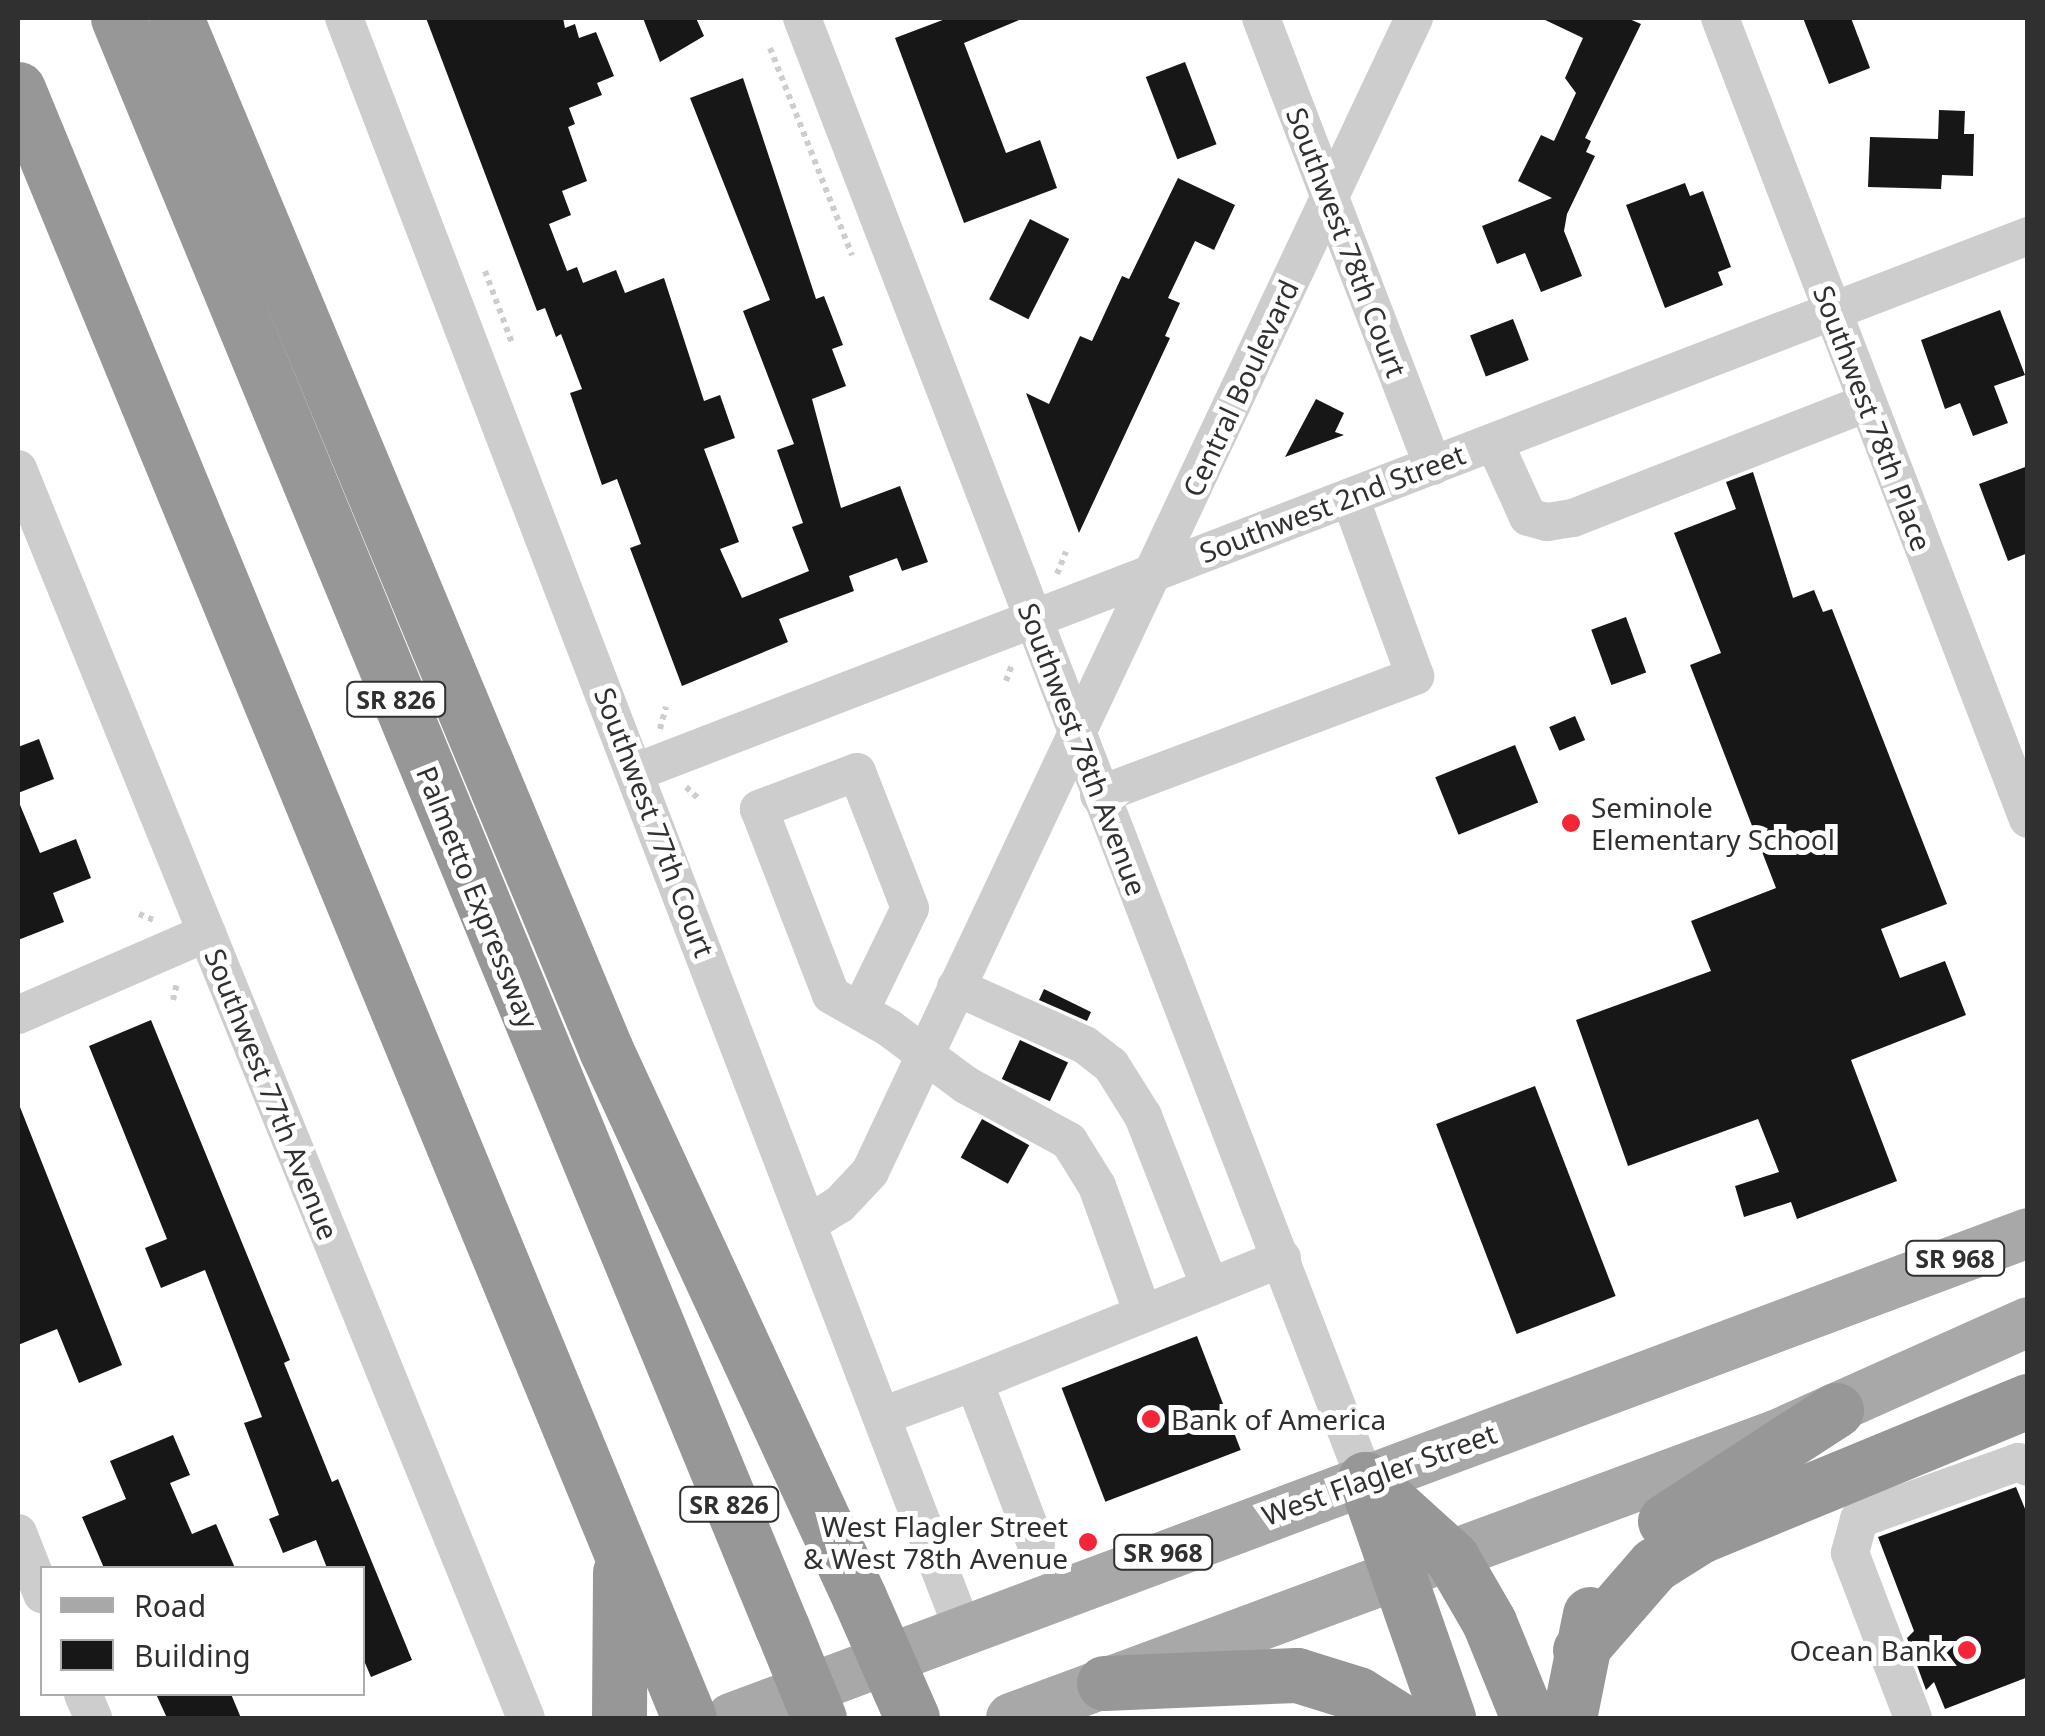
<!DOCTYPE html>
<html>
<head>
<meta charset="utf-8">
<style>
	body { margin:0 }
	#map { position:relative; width:2045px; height:1736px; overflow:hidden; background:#fff; font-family:"Noto Sans",sans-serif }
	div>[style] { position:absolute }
	.building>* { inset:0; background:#171717; transform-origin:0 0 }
	.path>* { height:6px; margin-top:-3px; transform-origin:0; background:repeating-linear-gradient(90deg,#cdcdcd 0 5px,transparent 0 10px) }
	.minor>* { height:38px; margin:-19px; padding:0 19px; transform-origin:19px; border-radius:19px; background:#cdcdcd }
	.major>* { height:50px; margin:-25px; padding:0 25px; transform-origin:25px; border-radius:25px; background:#a8a8a8 }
	.highway>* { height:55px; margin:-27.5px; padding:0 27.5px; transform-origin:27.5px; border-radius:27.5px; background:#979797 }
	.highway-bridge>* { height:55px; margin:-27.5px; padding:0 27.5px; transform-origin:27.5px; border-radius:27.5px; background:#979797 }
	.dots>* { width:28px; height:28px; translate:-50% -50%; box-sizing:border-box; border:5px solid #fff; border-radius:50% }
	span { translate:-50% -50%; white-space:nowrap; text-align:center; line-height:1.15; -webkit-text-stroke:10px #fff; paint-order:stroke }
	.shield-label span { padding:2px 8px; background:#fff; border:2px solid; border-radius:8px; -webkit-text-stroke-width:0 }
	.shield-label { font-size:25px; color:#303030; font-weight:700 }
	.street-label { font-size:28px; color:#303030 }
	.poi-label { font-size:28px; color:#303030 }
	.left { translate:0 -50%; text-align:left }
	.right { translate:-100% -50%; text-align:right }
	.frame { position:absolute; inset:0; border:20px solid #303030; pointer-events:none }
	.legend { position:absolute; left:40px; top:1566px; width:325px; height:130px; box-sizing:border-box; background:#fff; border:2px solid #acacac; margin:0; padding:12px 18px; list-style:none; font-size:30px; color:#303030 }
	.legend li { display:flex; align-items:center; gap:20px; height:50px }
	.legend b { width:50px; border:2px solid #acacac }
</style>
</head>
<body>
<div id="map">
	<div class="building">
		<i style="clip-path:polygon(426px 18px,563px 18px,565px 28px,575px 24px,579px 38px,596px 32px,614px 76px,597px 83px,602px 95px,569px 108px,575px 124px,568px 127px,587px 181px,562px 191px,571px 215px,549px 224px,567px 271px,577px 267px,583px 283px,616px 270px,625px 293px,664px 278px,704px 401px,720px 395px,735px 438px,704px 449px,739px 542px,720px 549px,742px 598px,809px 571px,792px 527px,803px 523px,777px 450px,794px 444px,743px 311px,770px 300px,690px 98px,743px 78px,816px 299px,824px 296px,843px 345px,832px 349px,846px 386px,812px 399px,841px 508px,900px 486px,928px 562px,902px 571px,897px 558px,849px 576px,854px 591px,779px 619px,788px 642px,682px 686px,630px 548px,641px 544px,617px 479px,602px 485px,570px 393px,582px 389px,561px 334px,556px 337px,545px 308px,537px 311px)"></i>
		<i style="clip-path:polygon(643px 18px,696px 18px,704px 36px,660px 62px)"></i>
		<i style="clip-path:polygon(948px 18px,1024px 18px,964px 43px,1006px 153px,1040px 140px,1057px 188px,964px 223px,895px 38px)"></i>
		<i style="clip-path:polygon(1541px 18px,1627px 18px,1641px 24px,1585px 138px,1591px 141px,1586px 152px,1595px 156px,1567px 214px,1564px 231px,1582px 276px,1541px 292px,1525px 253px,1497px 264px,1482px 226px,1552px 198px,1518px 181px,1541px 135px,1554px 141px,1576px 93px,1565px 78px,1583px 38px)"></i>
		<i style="clip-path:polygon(1803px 18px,1851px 18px,1870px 68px,1829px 84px)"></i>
		<i style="left:1185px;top:62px;width:88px;height:42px;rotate:69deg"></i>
		<i style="clip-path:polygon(1939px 110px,1965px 111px,1964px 134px,1974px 134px,1973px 176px,1942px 175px,1941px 189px,1868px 187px,1870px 137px,1938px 139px)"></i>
		<i style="clip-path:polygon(1178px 178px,1235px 205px,1214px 250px,1195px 241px,1168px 298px,1180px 303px,1165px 336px,1170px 338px,1079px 533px,1026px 393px,1049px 404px,1080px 336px,1092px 341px,1122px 276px,1129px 279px)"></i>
		<i style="clip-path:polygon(1685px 183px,1690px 196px,1703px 191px,1731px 267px,1718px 272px,1723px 285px,1665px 308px,1626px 205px)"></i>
		<i style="left:1030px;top:219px;width:44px;height:90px;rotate:27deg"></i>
		<i style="clip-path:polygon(2000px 310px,2025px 375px,1994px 386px,2008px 423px,1973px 436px,1960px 403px,1945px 409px,1921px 340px)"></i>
		<i style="left:1513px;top:319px;width:44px;height:46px;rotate:69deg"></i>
		<i style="clip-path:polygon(1316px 399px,1344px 413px,1335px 432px,1344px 435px,1285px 457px)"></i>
		<i style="clip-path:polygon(2028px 466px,2028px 553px,2008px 561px,1979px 484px)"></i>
		<i style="clip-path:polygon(1753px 472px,1793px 598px,1814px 590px,1823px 612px,1832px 609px,1947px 904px,1881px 929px,1900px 978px,1945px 961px,1966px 1015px,1851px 1060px,1897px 1181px,1797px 1219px,1791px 1202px,1744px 1217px,1735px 1186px,1779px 1172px,1758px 1119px,1628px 1166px,1576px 1020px,1711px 971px,1691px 921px,1776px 888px,1690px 665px,1721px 653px,1674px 533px,1736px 509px,1726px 482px)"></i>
		<i style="left:1626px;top:617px;width:59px;height:37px;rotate:70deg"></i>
		<i style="left:1575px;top:716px;width:26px;height:28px;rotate:67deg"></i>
		<i style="clip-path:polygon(39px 739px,54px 779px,18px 793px,18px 747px)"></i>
		<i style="left:1515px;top:745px;width:62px;height:86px;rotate:68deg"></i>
		<i style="clip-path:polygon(18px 800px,40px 853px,76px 839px,91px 878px,53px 893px,64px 922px,18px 940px)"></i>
		<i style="clip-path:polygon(1044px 989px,1091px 1012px,1087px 1021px,1039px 1000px)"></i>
		<i style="clip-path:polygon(151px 1020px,290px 1360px,284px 1363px,332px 1482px,338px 1479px,412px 1660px,371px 1677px,362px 1656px,362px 1568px,327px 1568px,316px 1540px,283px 1553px,269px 1519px,279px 1515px,244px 1423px,262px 1417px,205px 1270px,161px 1288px,145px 1248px,167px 1239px,89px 1046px)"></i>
		<i style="left:1020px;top:1040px;width:53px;height:43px;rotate:25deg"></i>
		<i style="left:1535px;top:1086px;width:225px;height:106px;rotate:69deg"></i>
		<i style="clip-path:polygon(18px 1102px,122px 1365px,79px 1383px,57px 1329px,18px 1345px)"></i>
		<i style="left:982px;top:1119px;width:54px;height:44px;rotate:29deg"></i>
		<i style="left:1197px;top:1336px;width:122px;height:145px;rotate:69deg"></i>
		<i style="clip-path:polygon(173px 1435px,190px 1475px,170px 1483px,192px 1534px,216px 1524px,235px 1568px,104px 1568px,82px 1517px,126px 1499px,110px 1461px)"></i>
		<i style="clip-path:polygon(2016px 1487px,2028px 1516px,2028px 1677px,1945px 1709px,1934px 1682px,1926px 1690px,1907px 1638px,1914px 1631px,1878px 1537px)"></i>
		<i style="clip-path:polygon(156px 1694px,231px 1694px,241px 1718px,167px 1718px)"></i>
	</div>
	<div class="path">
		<i style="left:770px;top:48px;width:223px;rotate:68.4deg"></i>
		<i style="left:485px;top:271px;width:77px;rotate:69.4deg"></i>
		<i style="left:1057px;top:574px;width:24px;rotate:-68deg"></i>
		<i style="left:1006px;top:681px;width:20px;rotate:-70deg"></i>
		<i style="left:660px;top:729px;width:23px;rotate:-75deg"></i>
		<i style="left:686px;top:787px;width:18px;rotate:43deg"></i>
		<i style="left:139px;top:914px;width:18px;rotate:22deg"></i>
		<i style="left:173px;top:1000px;width:18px;rotate:-77deg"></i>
	</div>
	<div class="minor">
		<i style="left:344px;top:18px;width:1724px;rotate:68.99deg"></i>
		<i style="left:802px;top:18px;width:1566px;rotate:68.93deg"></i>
		<i style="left:1261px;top:18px;width:480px;rotate:69deg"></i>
		<i style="left:1720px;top:18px;width:858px;rotate:68.97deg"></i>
		<i style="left:1494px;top:442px;width:82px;rotate:65.6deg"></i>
		<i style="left:1528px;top:517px;width:20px;rotate:15deg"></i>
		<i style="left:1547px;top:522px;width:26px;rotate:-9deg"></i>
		<i style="left:1573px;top:518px;width:316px;rotate:-21.4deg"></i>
		<i style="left:18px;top:469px;width:1348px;rotate:67.87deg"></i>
		<i style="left:636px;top:772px;width:1492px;rotate:-21.06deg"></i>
		<i style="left:1099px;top:795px;width:338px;rotate:-20.6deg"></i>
		<i style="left:1415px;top:676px;width:190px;rotate:-110deg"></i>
		<i style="left:956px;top:987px;width:141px;rotate:24.2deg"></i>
		<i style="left:1085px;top:1045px;width:33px;rotate:38deg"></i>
		<i style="left:1111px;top:1065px;width:60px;rotate:57.9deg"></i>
		<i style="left:1143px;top:1116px;width:184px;rotate:68.6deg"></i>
		<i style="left:860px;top:1011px;width:114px;rotate:-64.1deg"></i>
		<i style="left:910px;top:908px;width:146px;rotate:-111.3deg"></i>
		<i style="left:857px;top:772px;width:105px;rotate:159.3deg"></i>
		<i style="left:759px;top:809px;width:199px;rotate:68.8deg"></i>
		<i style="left:831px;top:995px;width:67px;rotate:29.6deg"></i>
		<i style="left:889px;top:1028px;width:96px;rotate:36.5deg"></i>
		<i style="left:966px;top:1085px;width:117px;rotate:28.5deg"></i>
		<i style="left:1069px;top:1141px;width:53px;rotate:58.1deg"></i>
		<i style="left:1097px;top:1186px;width:136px;rotate:70.2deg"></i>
		<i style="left:18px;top:1015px;width:206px;rotate:-23.5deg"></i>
		<i style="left:808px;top:1224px;width:36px;rotate:-32deg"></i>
		<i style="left:839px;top:1205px;width:45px;rotate:-46.8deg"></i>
		<i style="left:870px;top:1172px;width:1276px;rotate:-64.76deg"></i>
		<i style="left:882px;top:1416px;width:98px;rotate:-20.3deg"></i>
		<i style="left:18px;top:1533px;width:66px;rotate:68.5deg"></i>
		<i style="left:1036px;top:1544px;width:173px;rotate:-110.9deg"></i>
		<i style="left:974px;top:1382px;width:332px;rotate:-21.9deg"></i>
		<i style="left:83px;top:1694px;width:26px;rotate:67deg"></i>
		<i style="left:1913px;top:1718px;width:177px;rotate:-110.9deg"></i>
		<i style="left:1850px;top:1553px;width:35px;rotate:-75deg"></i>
		<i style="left:1859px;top:1519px;width:169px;rotate:-19.7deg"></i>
		<i style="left:2018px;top:1462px;width:11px;rotate:27deg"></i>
	</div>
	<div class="major">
		<i style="left:731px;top:1718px;width:1385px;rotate:-20.5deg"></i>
		<i style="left:1011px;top:1718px;width:818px;rotate:-20.32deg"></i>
		<i style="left:1778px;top:1434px;width:274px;rotate:-24.1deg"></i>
	</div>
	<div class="highway">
		<i style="left:118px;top:18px;width:1741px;rotate:67.58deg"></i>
		<i style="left:176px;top:18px;width:1118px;rotate:67.38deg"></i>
		<i style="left:606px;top:1050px;width:603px;rotate:65.18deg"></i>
		<i style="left:18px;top:89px;width:1762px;rotate:67.61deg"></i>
		<i style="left:1365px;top:1479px;width:118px;rotate:42.2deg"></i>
		<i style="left:1452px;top:1558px;width:74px;rotate:60deg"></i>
		<i style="left:1489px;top:1622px;width:104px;rotate:67.9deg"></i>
		<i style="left:1365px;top:1479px;width:253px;rotate:70.8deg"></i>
		<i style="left:1665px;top:1521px;width:204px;rotate:-33deg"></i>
		<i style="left:1580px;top:1650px;width:113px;rotate:-49deg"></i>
		<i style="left:1654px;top:1565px;width:54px;rotate:-32.2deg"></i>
		<i style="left:1700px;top:1536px;width:355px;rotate:-22.4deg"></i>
		<i style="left:1104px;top:1683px;width:193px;rotate:-2.4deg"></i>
		<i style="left:1297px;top:1675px;width:64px;rotate:17.3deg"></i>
		<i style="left:1358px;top:1694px;width:45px;rotate:32.3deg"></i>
		<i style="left:619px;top:1718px;width:146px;rotate:-89.6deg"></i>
		<i style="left:1569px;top:1718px;width:106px;rotate:-78.6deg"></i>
	</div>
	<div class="highway-bridge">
		<i style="left:859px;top:1597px;width:132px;rotate:66.3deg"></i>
		<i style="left:782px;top:1627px;width:98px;rotate:67.9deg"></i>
	</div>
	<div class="dots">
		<i style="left:1571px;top:823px;background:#f32537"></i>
		<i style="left:1151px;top:1419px;background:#f32537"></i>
		<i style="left:1088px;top:1542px;background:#f32537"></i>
		<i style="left:1967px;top:1650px;background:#f32537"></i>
	</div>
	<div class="shield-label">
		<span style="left:396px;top:699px">SR 826</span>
		<span style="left:1955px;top:1258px">SR 968</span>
		<span style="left:729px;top:1504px">SR 826</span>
		<span style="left:1163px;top:1552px">SR 968</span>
	</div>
	<div class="street-label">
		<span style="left:1347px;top:242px;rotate:69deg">Southwest 78th Court</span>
		<span style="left:1240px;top:388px;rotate:-65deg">Central Boulevard</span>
		<span style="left:1873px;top:418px;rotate:69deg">Southwest 78th Place</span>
		<span style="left:1332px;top:503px;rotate:-21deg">Southwest 2nd Street</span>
		<span style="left:1083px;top:749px;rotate:69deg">Southwest 78th Avenue</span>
		<span style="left:655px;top:822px;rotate:69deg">Southwest 77th Court</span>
		<span style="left:478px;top:897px;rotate:68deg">Palmetto Expressway</span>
		<span style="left:272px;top:1094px;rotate:68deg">Southwest 77th Avenue</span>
		<span style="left:1379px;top:1474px;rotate:-20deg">West Flagler Street</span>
	</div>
	<div class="poi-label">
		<span class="left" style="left:1591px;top:823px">Seminole<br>Elementary School</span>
		<span class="left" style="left:1171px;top:1419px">Bank of America</span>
		<span class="right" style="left:1068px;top:1542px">West Flagler Street<br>&amp; West 78th Avenue</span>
		<span class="right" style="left:1947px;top:1650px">Ocean Bank</span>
	</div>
	<div class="frame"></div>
	<ul class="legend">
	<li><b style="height:12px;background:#a8a8a8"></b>Road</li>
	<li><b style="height:28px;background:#171717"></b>Building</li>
	</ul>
</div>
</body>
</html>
